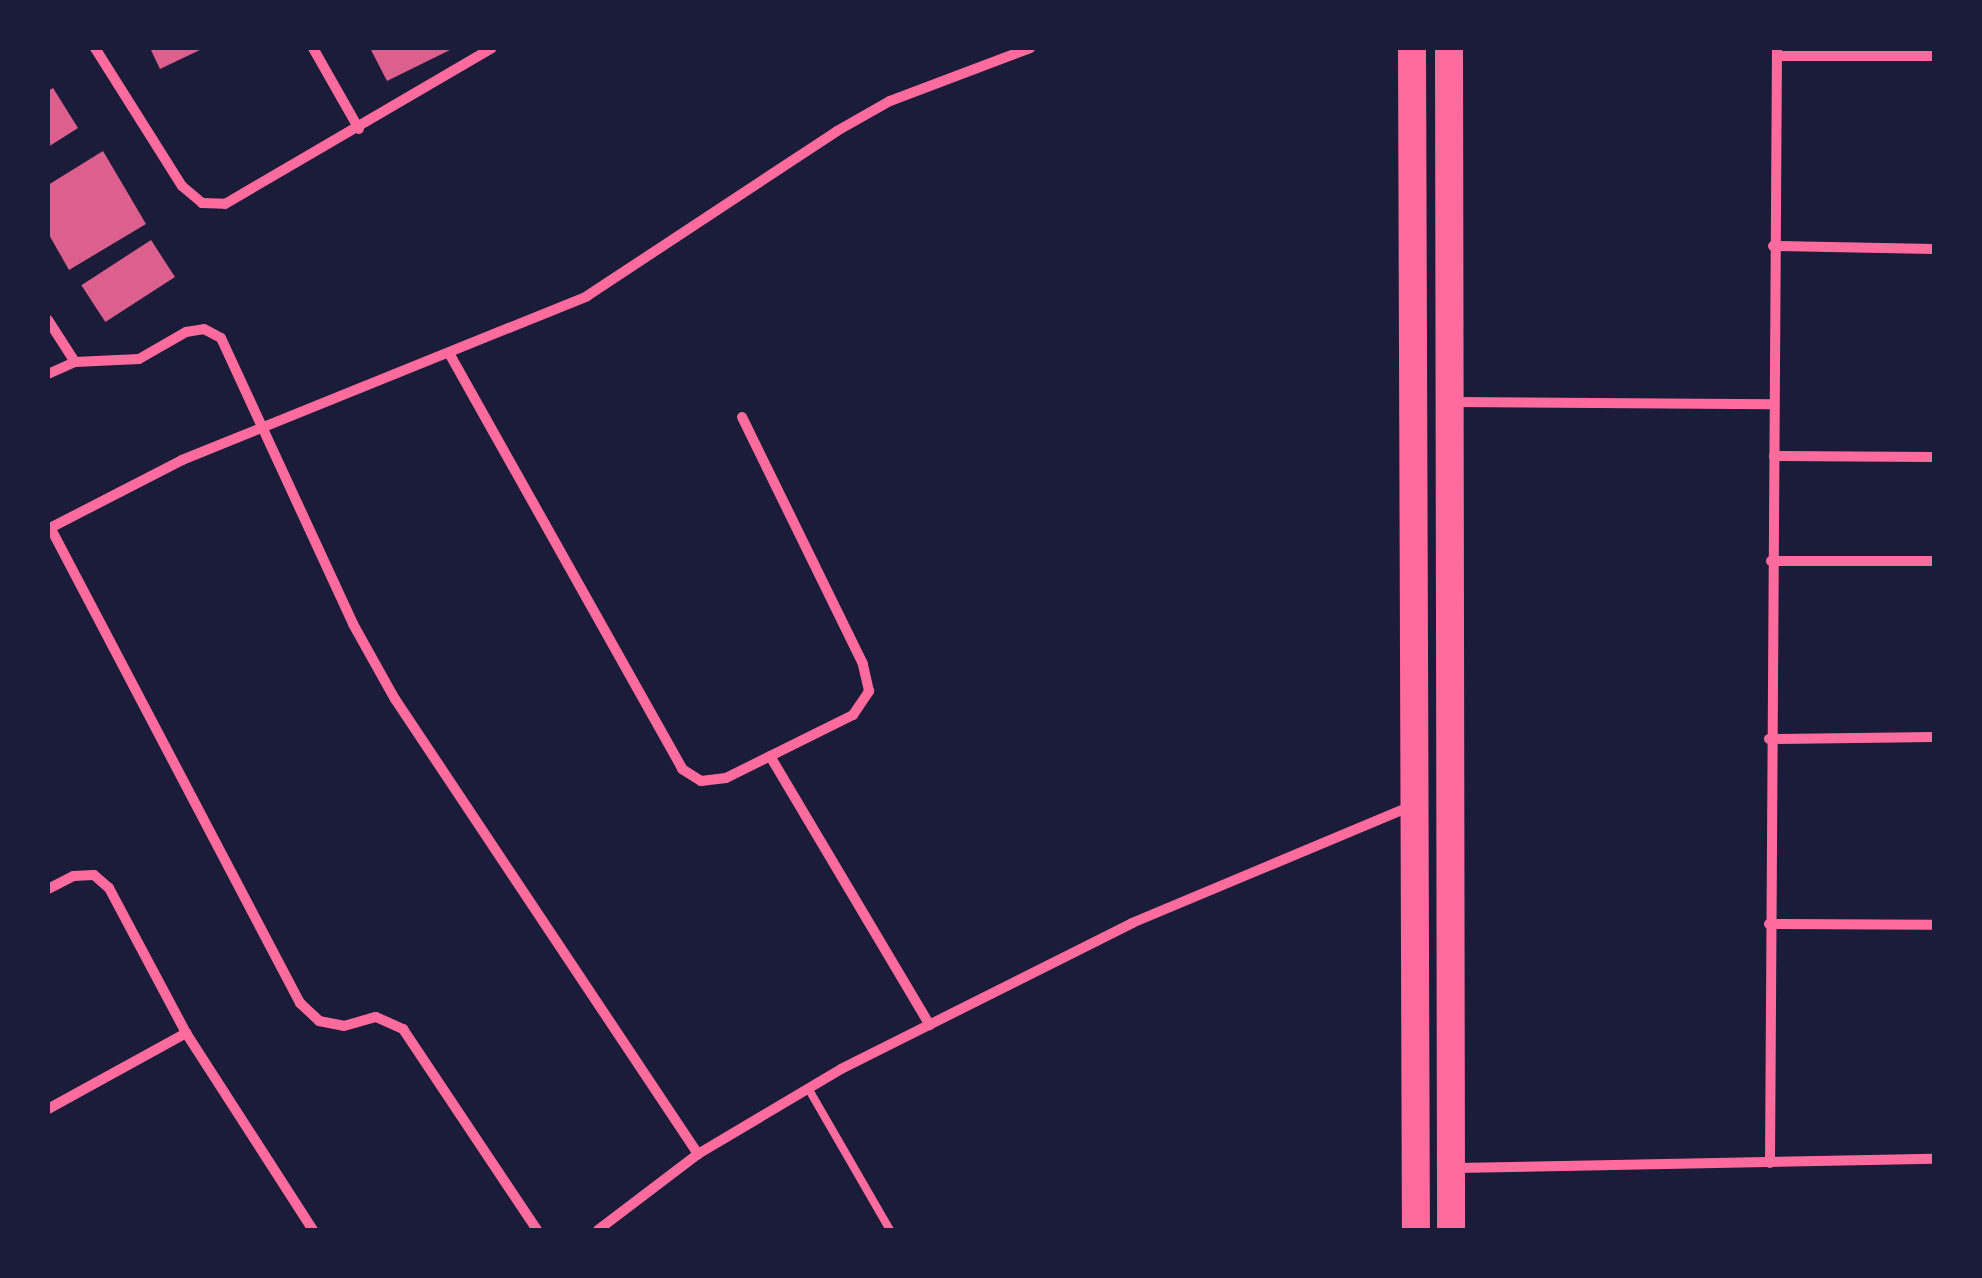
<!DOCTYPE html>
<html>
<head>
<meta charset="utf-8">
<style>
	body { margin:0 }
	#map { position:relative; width:1982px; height:1278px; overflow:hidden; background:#1b1b3a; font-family:Barlow,sans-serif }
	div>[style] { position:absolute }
	.building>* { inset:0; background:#dd5f8e; transform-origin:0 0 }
	.service>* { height:8px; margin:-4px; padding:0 4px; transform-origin:4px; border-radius:4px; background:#ff6b9d }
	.minor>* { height:10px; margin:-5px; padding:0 5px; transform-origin:5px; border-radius:5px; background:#ff6b9d }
	.trunk>* { height:28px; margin:-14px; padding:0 14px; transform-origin:14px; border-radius:14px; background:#ff6b9d }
	span { translate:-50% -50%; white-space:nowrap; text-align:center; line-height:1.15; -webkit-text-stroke:10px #1b1b3a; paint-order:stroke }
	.frame { position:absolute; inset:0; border:50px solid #1b1b3a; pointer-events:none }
</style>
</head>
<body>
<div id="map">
	<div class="building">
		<i style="clip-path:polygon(150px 48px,204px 48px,160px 69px)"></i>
		<i style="clip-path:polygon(370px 48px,454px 48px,387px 81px)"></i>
		<i style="clip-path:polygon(53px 88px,78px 128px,48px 147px,48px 91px)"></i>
		<i style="clip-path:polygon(103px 151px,146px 224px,69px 270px,48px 233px,48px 185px)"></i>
		<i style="left:151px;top:240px;width:44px;height:83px;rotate:57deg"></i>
	</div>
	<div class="service">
		<i style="left:808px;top:1088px;width:164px;rotate:60deg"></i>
	</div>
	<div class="minor">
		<i style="left:95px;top:48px;width:163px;rotate:57.8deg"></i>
		<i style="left:182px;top:186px;width:26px;rotate:40deg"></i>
		<i style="left:202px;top:203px;width:23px;rotate:2deg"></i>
		<i style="left:225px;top:204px;width:309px;rotate:-30.3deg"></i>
		<i style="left:313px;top:48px;width:93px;rotate:60.4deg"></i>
		<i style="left:1777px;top:56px;width:157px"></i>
		<i style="left:1773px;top:246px;width:161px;rotate:1.1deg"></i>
		<i style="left:48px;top:320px;width:50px;rotate:57.3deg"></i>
		<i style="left:449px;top:353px;width:477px;rotate:60.7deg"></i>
		<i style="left:682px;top:769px;width:22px;rotate:32deg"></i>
		<i style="left:701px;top:781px;width:25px;rotate:-7deg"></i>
		<i style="left:726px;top:778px;width:142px;rotate:-26.4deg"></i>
		<i style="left:853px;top:715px;width:29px;rotate:-56deg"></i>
		<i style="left:869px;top:691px;width:28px;rotate:-103deg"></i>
		<i style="left:863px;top:664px;width:275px;rotate:-116.1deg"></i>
		<i style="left:48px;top:374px;width:30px;rotate:-24deg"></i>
		<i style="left:75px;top:362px;width:64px;rotate:-2.7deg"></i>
		<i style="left:139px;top:359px;width:54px;rotate:-29.9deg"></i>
		<i style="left:186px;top:332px;width:18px;rotate:-9deg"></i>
		<i style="left:204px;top:329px;width:19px;rotate:28deg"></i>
		<i style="left:221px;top:338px;width:315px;rotate:65.2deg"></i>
		<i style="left:353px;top:624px;width:86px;rotate:60.8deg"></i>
		<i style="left:395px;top:699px;width:547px;rotate:56.34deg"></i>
		<i style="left:1453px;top:402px;width:319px;rotate:0.4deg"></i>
		<i style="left:1774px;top:456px;width:160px;rotate:0.4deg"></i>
		<i style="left:50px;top:527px;width:538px;rotate:62.29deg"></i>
		<i style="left:300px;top:1003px;width:26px;rotate:43deg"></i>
		<i style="left:319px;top:1021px;width:25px;rotate:11deg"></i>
		<i style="left:344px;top:1026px;width:33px;rotate:-16deg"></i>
		<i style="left:376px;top:1017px;width:30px;rotate:24deg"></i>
		<i style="left:403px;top:1029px;width:242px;rotate:56.3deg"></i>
		<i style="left:48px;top:529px;width:151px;rotate:-27.2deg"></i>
		<i style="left:182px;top:460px;width:437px;rotate:-22deg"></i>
		<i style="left:587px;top:296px;width:300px;rotate:-33.4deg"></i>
		<i style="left:837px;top:131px;width:61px;rotate:-29.5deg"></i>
		<i style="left:890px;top:101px;width:150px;rotate:-20.7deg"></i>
		<i style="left:1771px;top:561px;width:163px"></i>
		<i style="left:1769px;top:739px;width:165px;rotate:-0.7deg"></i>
		<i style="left:770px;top:756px;width:313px;rotate:59.3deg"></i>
		<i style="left:48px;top:889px;width:28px;rotate:-27deg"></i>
		<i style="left:73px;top:876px;width:21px;rotate:-3deg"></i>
		<i style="left:94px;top:875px;width:20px;rotate:41deg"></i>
		<i style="left:109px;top:888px;width:164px;rotate:62deg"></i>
		<i style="left:186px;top:1033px;width:234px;rotate:57.2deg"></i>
		<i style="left:1769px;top:924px;width:165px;rotate:0.3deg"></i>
		<i style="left:48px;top:1109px;width:158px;rotate:-28.8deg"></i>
		<i style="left:1770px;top:1163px;width:1115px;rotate:-89.64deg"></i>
		<i style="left:1456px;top:1168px;width:478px;rotate:-1.1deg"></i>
		<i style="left:598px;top:1230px;width:126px;rotate:-37.2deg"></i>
		<i style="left:698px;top:1154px;width:166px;rotate:-30.7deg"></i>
		<i style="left:841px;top:1069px;width:326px;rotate:-26.6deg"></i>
		<i style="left:1132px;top:923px;width:300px;rotate:-22.7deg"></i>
	</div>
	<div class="trunk">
		<i style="left:1412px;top:48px;width:1182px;rotate:89.81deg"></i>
		<i style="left:1449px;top:48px;width:1182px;rotate:89.9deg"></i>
	</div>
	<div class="frame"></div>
</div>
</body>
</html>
